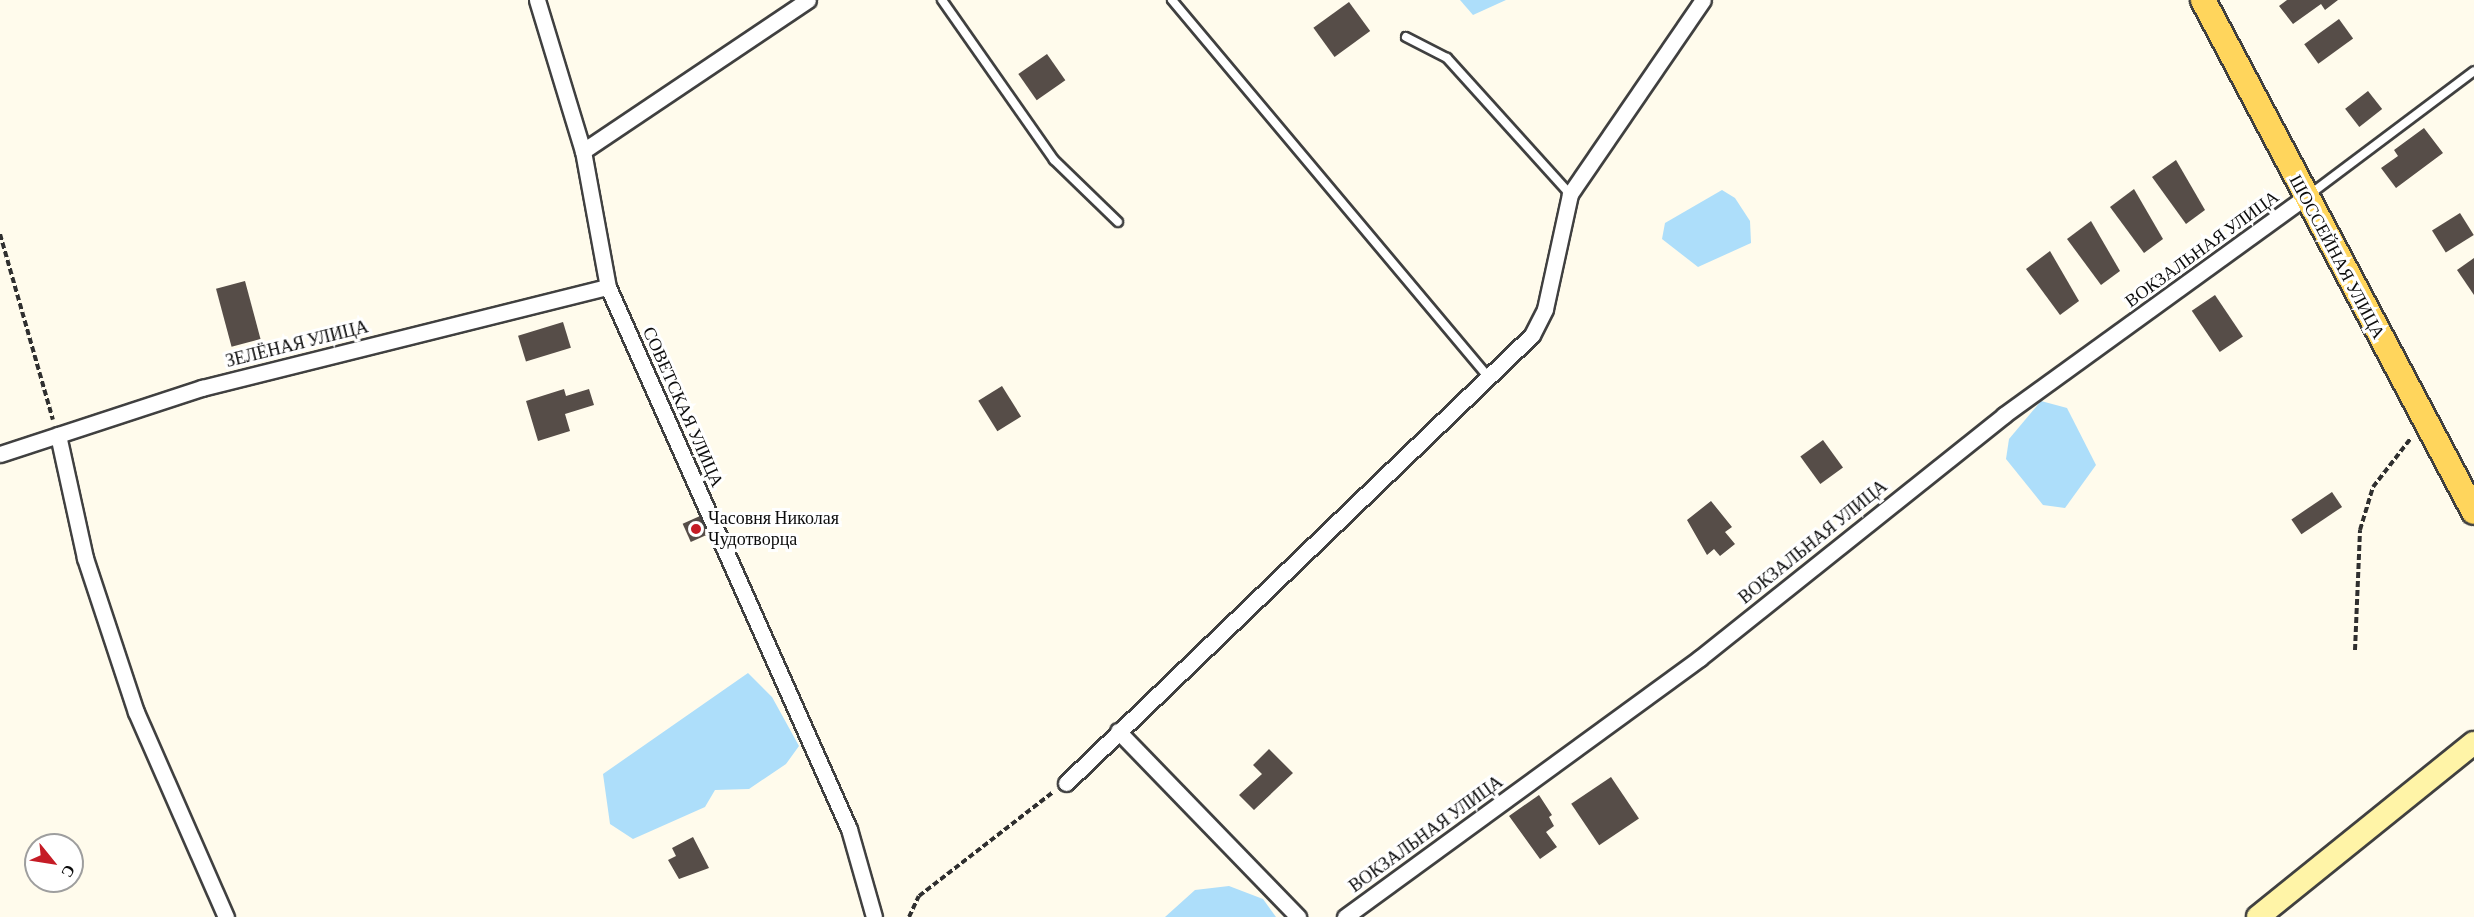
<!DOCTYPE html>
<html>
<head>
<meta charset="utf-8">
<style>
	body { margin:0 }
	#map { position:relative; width:2474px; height:917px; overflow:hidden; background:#fffbec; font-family:"Crimson Pro",serif }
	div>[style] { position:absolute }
	.water>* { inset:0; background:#addefa }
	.building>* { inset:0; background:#564d48; transform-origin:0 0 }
	.path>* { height:4px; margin-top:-2px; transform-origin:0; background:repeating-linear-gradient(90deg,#2f2f2f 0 6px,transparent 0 9px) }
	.roads { filter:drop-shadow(2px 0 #404040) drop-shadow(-2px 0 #404040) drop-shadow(0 2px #404040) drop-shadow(0 -2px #404040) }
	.lane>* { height:8px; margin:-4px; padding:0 4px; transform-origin:4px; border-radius:4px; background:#fff }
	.street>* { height:15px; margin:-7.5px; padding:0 7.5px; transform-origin:7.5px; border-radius:7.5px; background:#fff }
	.secondary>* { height:22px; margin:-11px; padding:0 11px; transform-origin:11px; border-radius:11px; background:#fff4a7 }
	.primary>* { height:24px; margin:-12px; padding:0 12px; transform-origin:12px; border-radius:12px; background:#ffd55c }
	.dots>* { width:16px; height:16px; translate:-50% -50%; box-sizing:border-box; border:3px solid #fff; border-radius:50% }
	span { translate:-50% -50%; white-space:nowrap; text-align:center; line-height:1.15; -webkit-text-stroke:6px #fff; paint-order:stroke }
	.street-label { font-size:18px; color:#0d0d0d }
	.poi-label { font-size:18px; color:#0d0d0d }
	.left { translate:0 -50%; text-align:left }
	.north { position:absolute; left:24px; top:833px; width:60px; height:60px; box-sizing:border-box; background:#fff; border:2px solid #9e9e9e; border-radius:50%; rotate:120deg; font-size:16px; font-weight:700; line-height:24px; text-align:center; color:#0d0d0d }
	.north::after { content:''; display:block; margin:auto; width:21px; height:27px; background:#c51c26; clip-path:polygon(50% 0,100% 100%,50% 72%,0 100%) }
</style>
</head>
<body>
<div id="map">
	<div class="water">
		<i style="clip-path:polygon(1460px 0,1506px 0,1473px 15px)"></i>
		<i style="clip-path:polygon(1722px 190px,1735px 198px,1750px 221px,1751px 243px,1698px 267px,1662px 239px,1665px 223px)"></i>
		<i style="clip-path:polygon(2041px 401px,2067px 408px,2096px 465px,2065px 508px,2043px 505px,2006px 459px,2009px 439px)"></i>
		<i style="clip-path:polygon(748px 673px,772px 697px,799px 746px,786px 764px,749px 789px,715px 790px,705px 807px,633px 839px,610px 824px,603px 774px)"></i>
		<i style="clip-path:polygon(1229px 886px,1263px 899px,1276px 917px,1165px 917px,1195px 890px)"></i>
	</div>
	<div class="building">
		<i style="clip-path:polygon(2287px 0,2338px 0,2325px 10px,2321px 4px,2293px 24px,2279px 6px)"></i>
		<i style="left:1349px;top:2px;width:36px;height:44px;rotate:54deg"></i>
		<i style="left:2339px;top:19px;width:24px;height:43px;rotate:54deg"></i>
		<i style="left:1047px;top:54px;width:32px;height:35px;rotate:55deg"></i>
		<i style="left:2368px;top:91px;width:23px;height:29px;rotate:52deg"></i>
		<i style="clip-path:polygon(2424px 128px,2443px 153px,2396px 188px,2381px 168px,2398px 156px,2394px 150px)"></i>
		<i style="clip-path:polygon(2176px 160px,2205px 210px,2186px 224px,2152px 177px)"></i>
		<i style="clip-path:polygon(2134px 189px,2163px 239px,2144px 253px,2110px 207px)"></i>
		<i style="left:2460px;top:213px;width:26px;height:33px;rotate:58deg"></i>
		<i style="clip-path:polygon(2091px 221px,2120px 271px,2101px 285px,2067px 239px)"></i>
		<i style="clip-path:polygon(2050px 251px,2079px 301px,2060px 315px,2026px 269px)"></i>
		<i style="clip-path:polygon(2474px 258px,2474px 295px,2457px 270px)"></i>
		<i style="left:245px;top:281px;width:60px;height:30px;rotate:75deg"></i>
		<i style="left:2215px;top:295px;width:50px;height:28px;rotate:56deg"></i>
		<i style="left:563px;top:322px;width:27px;height:47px;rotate:73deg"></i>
		<i style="left:1002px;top:386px;width:36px;height:28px;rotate:58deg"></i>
		<i style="clip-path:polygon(564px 389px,566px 396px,589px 389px,594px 405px,565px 414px,570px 431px,538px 441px,526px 401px)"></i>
		<i style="left:1823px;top:440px;width:34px;height:28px;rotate:54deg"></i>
		<i style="left:2332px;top:492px;width:18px;height:49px;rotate:56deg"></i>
		<i style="clip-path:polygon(1711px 501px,1732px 527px,1725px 532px,1735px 544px,1720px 556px,1714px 549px,1707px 555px,1687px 520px)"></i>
		<i style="left:700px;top:516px;width:20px;height:19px;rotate:66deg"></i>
		<i style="clip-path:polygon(1269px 749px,1293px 773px,1254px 810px,1239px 795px,1262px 774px,1253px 765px)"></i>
		<i style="left:1611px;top:777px;width:50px;height:48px;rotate:56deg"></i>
		<i style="clip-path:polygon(1539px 795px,1552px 815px,1549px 817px,1554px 826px,1546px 832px,1557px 847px,1540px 859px,1509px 816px)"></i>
		<i style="clip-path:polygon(693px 837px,709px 868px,679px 879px,668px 860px,676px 856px,672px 848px)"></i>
	</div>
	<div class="path">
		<i style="left:0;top:234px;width:193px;rotate:74.1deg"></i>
		<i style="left:2355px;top:650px;width:120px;rotate:-87.6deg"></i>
		<i style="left:2360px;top:530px;width:45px;rotate:-73.2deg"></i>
		<i style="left:2373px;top:487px;width:62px;rotate:-52.2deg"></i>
		<i style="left:909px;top:917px;width:23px;rotate:-65deg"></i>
		<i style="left:919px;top:896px;width:170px;rotate:-37.8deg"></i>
	</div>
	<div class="roads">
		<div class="lane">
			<i style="left:942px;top:0;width:195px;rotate:55deg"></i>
			<i style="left:1054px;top:160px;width:89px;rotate:44.1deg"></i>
			<i style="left:1172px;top:0;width:491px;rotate:50deg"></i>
			<i style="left:1406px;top:37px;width:46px;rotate:27.1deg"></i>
			<i style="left:1447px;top:58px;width:183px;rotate:47.9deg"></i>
			<i style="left:2309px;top:195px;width:206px;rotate:-36.9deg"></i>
		</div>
		<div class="street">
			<i style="left:537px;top:0;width:158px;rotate:73.1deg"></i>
			<i style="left:583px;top:151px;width:138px;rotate:79.6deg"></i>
			<i style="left:608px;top:287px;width:593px;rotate:66.03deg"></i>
			<i style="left:849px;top:829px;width:91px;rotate:74.1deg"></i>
			<i style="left:583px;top:151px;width:271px;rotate:-33.9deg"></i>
			<i style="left:58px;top:435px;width:126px;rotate:77.6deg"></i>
			<i style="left:85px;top:558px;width:162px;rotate:71.7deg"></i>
			<i style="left:136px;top:712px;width:224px;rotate:66.3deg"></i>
			<i style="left:0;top:454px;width:213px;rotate:-18.1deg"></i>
			<i style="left:202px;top:388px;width:418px;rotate:-14deg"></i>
			<i style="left:1118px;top:731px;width:259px;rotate:45.9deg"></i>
			<i style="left:1066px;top:783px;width:646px;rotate:-43.87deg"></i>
			<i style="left:1532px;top:335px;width:29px;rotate:-63deg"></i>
			<i style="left:1545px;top:309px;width:118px;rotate:-77.7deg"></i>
			<i style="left:1570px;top:194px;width:235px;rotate:-55.6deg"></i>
			<i style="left:1345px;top:917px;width:439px;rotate:-36.1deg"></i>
			<i style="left:1700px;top:658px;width:389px;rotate:-38.6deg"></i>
			<i style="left:2004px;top:415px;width:372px;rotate:-35.9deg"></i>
		</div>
		<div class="secondary">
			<i style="left:2258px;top:917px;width:277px;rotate:-38.9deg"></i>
		</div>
		<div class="primary">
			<i style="left:2203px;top:0;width:579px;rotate:62.11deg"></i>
		</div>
	</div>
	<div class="dots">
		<i style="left:696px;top:529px;background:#c51c26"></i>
	</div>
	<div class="street-label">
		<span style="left:2202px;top:249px;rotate:-36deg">ВОКЗАЛЬНАЯ УЛИЦА</span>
		<span style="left:2337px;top:257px;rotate:62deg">ШОССЕЙНАЯ УЛИЦА</span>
		<span style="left:297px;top:344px;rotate:-14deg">ЗЕЛЁНАЯ УЛИЦА</span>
		<span style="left:683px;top:407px;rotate:66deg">СОВЕТСКАЯ УЛИЦА</span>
		<span style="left:1813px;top:542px;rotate:-39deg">ВОКЗАЛЬНАЯ УЛИЦА</span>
		<span style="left:1426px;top:834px;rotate:-36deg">ВОКЗАЛЬНАЯ УЛИЦА</span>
	</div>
	<div class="poi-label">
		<span class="left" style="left:708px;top:529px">Часовня Николая<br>Чудотворца</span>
	</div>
	<div class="north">С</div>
</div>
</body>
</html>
